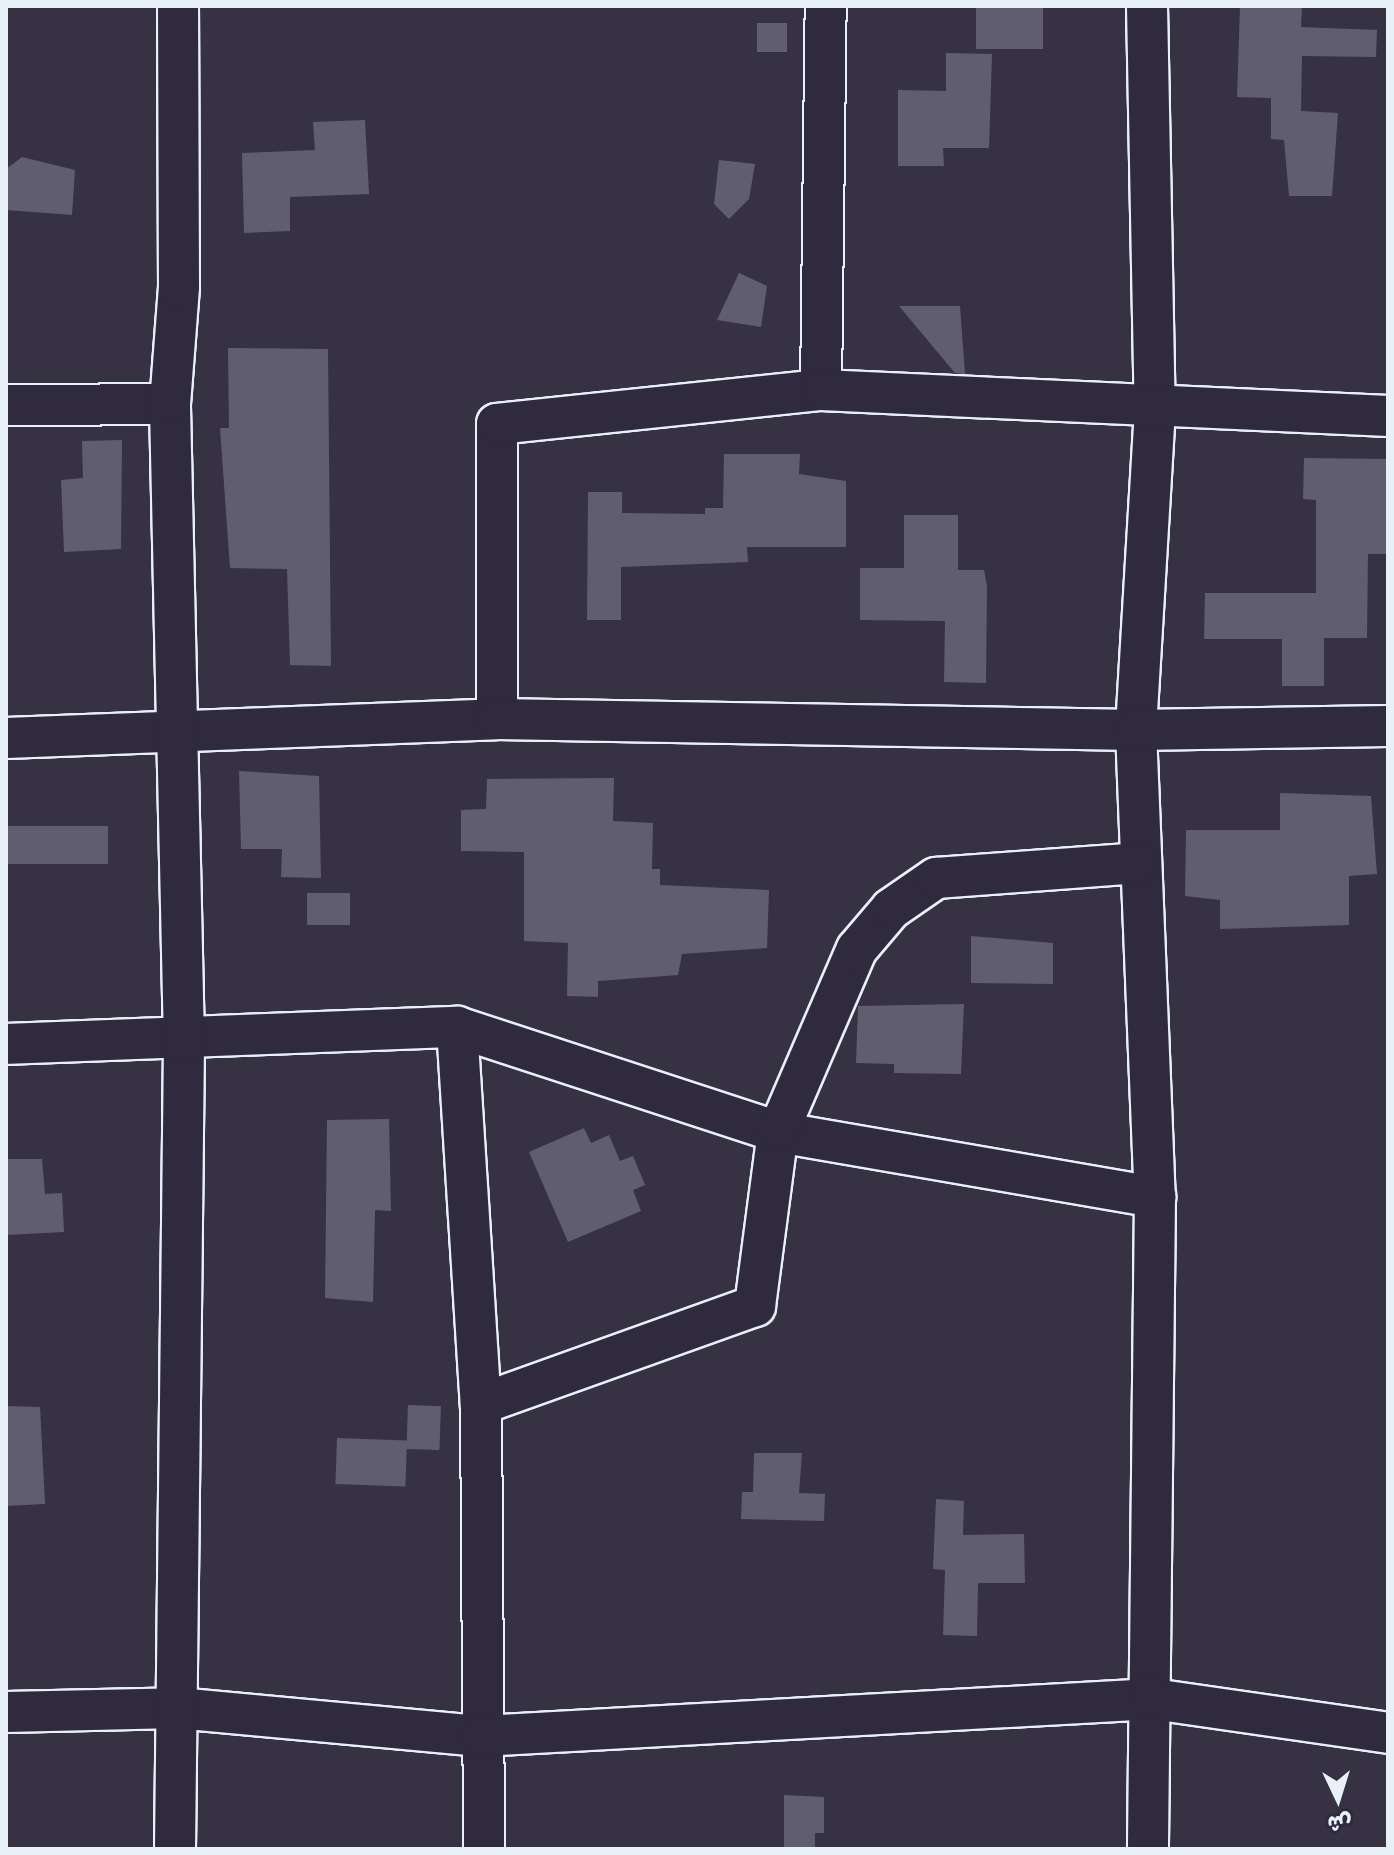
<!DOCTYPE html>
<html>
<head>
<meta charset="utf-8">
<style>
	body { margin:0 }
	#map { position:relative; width:1394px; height:1855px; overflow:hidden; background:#363244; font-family:Itim,"Playpen Sans Arabic",sans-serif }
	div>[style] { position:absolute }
	.building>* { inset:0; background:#605e6e; transform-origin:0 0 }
	.roads { filter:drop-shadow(2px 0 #e8f1f8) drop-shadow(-2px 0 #e8f1f8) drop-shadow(0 2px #e8f1f8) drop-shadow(0 -2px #e8f1f8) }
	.street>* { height:40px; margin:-20px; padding:0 20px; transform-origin:20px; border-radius:20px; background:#2f2a3d }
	span { translate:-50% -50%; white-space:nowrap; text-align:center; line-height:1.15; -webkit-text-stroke:6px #2f2a3d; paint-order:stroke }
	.frame { position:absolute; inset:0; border:8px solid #e8f1f8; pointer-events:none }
	.north { position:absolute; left:1298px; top:1759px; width:80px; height:80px; -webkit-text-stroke:6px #2f2a3d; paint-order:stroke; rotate:176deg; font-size:22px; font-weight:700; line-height:32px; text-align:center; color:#e8f1f8 }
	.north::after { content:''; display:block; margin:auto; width:28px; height:36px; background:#e8f1f8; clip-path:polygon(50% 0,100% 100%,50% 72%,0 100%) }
</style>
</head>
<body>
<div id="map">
	<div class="building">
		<i style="left:976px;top:6px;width:67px;height:43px"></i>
		<i style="clip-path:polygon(1240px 6px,1302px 6px,1301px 27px,1377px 30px,1376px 57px,1302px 56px,1301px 111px,1338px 113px,1332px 196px,1289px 196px,1284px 140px,1271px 139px,1271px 98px,1237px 97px)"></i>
		<i style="left:757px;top:23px;width:30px;height:29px"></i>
		<i style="clip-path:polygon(946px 53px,992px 54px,989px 148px,943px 148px,944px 166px,898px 166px,898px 90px,946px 91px)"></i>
		<i style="clip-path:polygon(365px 120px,369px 194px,290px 197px,290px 231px,244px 233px,242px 153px,315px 150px,313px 122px)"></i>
		<i style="clip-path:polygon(22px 157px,75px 170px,72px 215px,6px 210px,6px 169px)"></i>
		<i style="clip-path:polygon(719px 160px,755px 164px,749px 199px,729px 219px,714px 204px)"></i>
		<i style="clip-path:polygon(739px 273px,767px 286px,761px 327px,717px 320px)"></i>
		<i style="clip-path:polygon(899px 306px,960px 306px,965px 374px,955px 373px)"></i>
		<i style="clip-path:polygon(228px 348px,328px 349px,331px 666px,290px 665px,287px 569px,230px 568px,220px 428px,229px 428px)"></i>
		<i style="clip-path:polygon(122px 440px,121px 549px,64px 552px,61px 480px,83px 478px,82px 441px)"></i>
		<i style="clip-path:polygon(724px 454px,800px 454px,799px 474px,846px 481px,846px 547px,747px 547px,748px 562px,621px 567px,621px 620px,587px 620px,588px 492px,622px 492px,622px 513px,705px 514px,705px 508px,723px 508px)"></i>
		<i style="clip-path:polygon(1304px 458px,1388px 459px,1388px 554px,1368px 554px,1367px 638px,1324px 638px,1324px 686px,1282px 686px,1282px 639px,1204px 639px,1205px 593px,1316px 593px,1316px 500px,1303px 499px)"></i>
		<i style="clip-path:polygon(904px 515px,958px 515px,958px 570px,984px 570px,987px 587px,986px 683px,944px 682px,945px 621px,860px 620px,860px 568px,904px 568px)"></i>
		<i style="clip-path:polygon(239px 771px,319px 776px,321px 878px,281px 877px,282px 849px,241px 849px)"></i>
		<i style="clip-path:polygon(614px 778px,613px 821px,653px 823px,652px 869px,660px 869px,660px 885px,769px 890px,767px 948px,682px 954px,678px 975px,598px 981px,598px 997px,567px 996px,568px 943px,524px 941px,524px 852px,461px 851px,461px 810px,486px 809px,487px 779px)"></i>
		<i style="clip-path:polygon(1280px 793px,1371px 796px,1377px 874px,1349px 876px,1349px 925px,1220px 929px,1220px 900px,1185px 896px,1186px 830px,1280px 830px)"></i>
		<i style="left:6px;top:826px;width:102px;height:38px"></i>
		<i style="left:307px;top:893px;width:43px;height:32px"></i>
		<i style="clip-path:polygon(971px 936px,1053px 943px,1053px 984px,971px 983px)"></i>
		<i style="clip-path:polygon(964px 1004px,961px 1074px,894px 1073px,894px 1064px,856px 1063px,858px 1006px)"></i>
		<i style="clip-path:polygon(389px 1119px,391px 1211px,375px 1210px,373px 1302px,325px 1298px,327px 1120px)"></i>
		<i style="clip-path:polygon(584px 1128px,591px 1143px,609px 1135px,620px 1161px,633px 1156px,645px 1185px,633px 1190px,641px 1211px,568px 1242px,529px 1152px)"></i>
		<i style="clip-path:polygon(6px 1159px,42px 1159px,45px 1194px,62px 1193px,64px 1232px,6px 1235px)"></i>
		<i style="left:408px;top:1405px;width:33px;height:44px;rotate:2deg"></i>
		<i style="clip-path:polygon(6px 1406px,40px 1407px,45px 1504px,6px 1506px)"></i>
		<i style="left:337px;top:1438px;width:70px;height:46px;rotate:2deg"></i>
		<i style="clip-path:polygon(754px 1453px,802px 1453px,799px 1493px,825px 1494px,824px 1521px,741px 1519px,742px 1492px,753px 1492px)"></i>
		<i style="clip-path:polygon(936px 1499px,964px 1501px,963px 1535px,1024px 1534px,1025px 1583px,978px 1583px,977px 1636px,943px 1635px,945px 1570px,933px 1569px)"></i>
		<i style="clip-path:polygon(784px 1795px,824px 1797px,824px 1833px,815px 1833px,815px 1849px,784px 1849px)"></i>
	</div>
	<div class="roads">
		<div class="street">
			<i style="left:1147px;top:6px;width:403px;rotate:88.9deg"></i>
			<i style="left:1155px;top:409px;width:322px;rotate:93.4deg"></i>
			<i style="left:1136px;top:730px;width:467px;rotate:87.7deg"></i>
			<i style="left:1155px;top:1197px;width:652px;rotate:90.62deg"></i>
			<i style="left:821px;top:390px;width:384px;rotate:-89.3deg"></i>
			<i style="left:6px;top:405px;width:164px;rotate:-0.3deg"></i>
			<i style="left:497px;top:719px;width:295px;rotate:-90deg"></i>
			<i style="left:497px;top:424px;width:326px;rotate:-6deg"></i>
			<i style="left:821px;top:390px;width:568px;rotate:2.63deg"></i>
			<i style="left:6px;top:738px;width:491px;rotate:-2.2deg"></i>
			<i style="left:497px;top:719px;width:639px;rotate:0.99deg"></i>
			<i style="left:1136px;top:730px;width:252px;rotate:-0.9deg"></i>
			<i style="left:457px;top:1027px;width:378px;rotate:86.4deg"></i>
			<i style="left:481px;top:1404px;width:445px;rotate:89.6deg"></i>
			<i style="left:6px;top:1044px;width:451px;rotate:-2.2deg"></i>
			<i style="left:457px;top:1027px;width:338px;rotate:18.1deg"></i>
			<i style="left:778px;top:1132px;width:383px;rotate:9.8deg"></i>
			<i style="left:481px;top:1404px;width:291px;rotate:-19.7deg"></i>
			<i style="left:755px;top:1306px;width:176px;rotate:-82.5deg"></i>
			<i style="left:778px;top:1132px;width:199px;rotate:-66.7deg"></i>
			<i style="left:857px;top:949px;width:52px;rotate:-49.6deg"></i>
			<i style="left:891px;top:909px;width:55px;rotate:-34.6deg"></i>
			<i style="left:936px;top:878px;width:203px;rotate:-4.2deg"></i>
			<i style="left:6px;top:1712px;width:171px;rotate:-1.3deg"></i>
			<i style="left:177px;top:1708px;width:305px;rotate:5.3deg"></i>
			<i style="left:481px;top:1736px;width:673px;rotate:-3.15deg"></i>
			<i style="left:1153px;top:1699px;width:237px;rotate:8.2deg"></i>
			<i style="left:175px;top:1849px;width:806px;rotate:-89.36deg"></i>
			<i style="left:184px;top:1043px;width:639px;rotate:-91.26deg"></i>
			<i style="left:170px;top:404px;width:118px;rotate:-85.6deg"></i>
			<i style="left:179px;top:286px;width:280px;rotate:-90.2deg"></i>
		</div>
	</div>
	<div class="frame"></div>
	<div class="north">ش</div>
</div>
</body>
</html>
